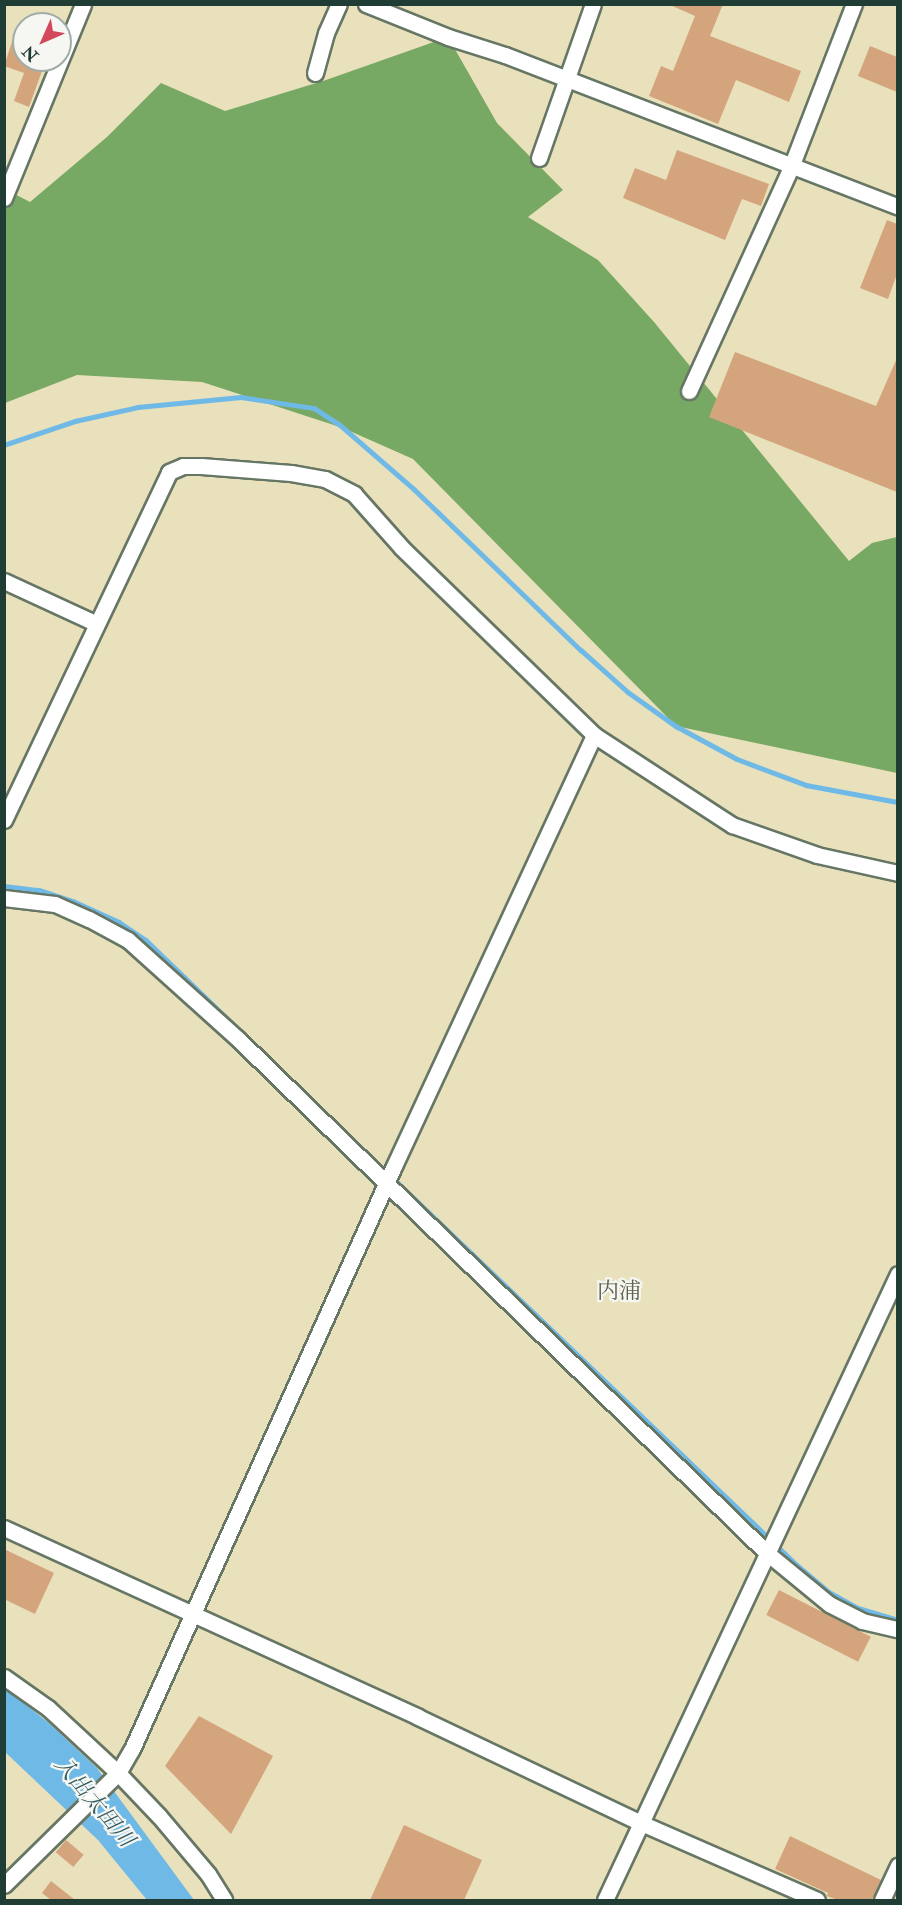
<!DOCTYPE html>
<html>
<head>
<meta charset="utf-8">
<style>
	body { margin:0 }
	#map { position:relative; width:902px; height:1905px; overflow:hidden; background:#e9e0bc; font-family:"IM FELL Double Pica","Noto Serif JP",serif }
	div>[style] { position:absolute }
	.forest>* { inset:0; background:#78a964 }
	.water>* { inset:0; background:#6fb9e7 }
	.stream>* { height:4.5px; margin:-2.25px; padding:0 2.25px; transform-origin:2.25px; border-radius:2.25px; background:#6fb9e7 }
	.building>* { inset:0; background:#d4a57d; transform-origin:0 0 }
	.roads { filter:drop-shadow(2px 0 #667664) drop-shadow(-2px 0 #667664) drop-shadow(0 2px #667664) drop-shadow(0 -2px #667664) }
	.minor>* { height:15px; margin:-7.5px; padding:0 7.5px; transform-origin:7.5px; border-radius:7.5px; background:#fff }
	span { translate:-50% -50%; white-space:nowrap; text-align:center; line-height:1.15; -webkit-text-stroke:4.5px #f6f6f2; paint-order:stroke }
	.neighbourhood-label { font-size:22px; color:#5e614e }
	.water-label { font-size:22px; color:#335c61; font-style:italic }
	.frame { position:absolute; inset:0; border:6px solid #1f3d34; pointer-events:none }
	.north { position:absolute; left:12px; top:12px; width:60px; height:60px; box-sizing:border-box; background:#f6f6f2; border:2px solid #a0aca6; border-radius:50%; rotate:225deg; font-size:16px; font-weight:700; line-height:24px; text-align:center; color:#1f3d34 }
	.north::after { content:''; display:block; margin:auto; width:21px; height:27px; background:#d1495b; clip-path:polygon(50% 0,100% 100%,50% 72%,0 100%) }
</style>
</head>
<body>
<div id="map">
	<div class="forest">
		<i style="clip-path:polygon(448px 37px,497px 123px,563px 190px,528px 217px,598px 260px,654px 322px,849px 561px,872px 543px,897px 537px,897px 773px,676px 726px,413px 459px,343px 428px,202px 382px,77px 375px,5px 403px,5px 189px,30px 202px,107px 137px,161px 83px,225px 111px,326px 80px)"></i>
	</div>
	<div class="water">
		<i style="clip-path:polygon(4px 1687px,50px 1724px,97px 1768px,194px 1900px,147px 1900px,98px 1840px,5px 1752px)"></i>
	</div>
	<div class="stream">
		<i style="left:4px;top:445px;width:75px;rotate:-18.7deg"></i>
		<i style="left:75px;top:421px;width:65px;rotate:-12.5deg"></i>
		<i style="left:138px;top:407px;width:103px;rotate:-5.5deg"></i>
		<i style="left:241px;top:397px;width:74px;rotate:8.6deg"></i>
		<i style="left:314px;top:408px;width:30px;rotate:33deg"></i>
		<i style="left:339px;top:424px;width:99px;rotate:40.9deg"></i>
		<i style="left:414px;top:489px;width:232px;rotate:44deg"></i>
		<i style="left:581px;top:650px;width:63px;rotate:41.8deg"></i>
		<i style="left:628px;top:692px;width:59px;rotate:35.3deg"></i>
		<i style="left:676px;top:726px;width:69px;rotate:28.4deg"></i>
		<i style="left:737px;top:759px;width:74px;rotate:20.6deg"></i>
		<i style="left:806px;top:785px;width:94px;rotate:10.5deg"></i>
		<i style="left:4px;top:886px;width:35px;rotate:7deg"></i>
		<i style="left:39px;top:890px;width:36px;rotate:18deg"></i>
		<i style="left:73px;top:901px;width:51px;rotate:24.5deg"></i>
		<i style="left:119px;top:922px;width:32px;rotate:34deg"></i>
		<i style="left:146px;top:940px;width:335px;rotate:44deg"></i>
		<i style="left:393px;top:1178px;width:559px;rotate:43.77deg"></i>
		<i style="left:797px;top:1565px;width:42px;rotate:40.2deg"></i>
		<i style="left:829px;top:1592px;width:33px;rotate:29deg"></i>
		<i style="left:858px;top:1608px;width:42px;rotate:16.7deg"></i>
	</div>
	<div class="building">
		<i style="clip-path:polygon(668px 4px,723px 4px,710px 36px,801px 71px,789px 102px,736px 80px,718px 124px,649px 96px,661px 66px,673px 71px,695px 16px)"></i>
		<i style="clip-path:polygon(12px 42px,24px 46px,24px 60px,46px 60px,29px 107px,14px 101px,24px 73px,4px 66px)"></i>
		<i style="clip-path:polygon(870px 46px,897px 57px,897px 92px,858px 76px)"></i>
		<i style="clip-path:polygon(677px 150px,769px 184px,761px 206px,742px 199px,725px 240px,623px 198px,635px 168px,666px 180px)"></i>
		<i style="clip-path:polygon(887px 220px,897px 224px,897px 274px,888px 299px,860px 288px)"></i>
		<i style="clip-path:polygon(735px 352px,876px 406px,897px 358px,897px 492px,709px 417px)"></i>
		<i style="clip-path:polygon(4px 1549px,54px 1573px,35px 1614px,4px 1599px)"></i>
		<i style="left:779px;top:1590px;width:103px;height:28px;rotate:27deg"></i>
		<i style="clip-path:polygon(199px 1716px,273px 1756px,231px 1834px,165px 1766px)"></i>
		<i style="clip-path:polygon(404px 1825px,482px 1860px,464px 1900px,370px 1900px)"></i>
		<i style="clip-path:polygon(790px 1836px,881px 1880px,872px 1900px,838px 1900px,827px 1896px,828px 1893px,775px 1869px)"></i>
		<i style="left:66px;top:1840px;width:23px;height:16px;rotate:40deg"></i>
		<i style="clip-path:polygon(51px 1881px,75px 1900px,51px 1900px,42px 1893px)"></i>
	</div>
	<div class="roads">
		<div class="minor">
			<i style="left:366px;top:4px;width:88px;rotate:21.9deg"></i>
			<i style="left:448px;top:37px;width:60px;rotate:17.5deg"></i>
			<i style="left:505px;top:55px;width:421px;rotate:21.1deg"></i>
			<i style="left:315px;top:73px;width:41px;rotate:-74.6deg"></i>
			<i style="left:326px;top:33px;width:32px;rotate:-66deg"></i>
			<i style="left:539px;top:158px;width:163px;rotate:-70.7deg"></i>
			<i style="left:4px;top:198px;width:209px;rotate:-67.8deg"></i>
			<i style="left:689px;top:391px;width:246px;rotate:-65.5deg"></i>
			<i style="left:791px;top:167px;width:175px;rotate:-68.9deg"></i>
			<i style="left:4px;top:581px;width:102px;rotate:24.8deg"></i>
			<i style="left:4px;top:820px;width:385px;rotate:-64.6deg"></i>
			<i style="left:169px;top:472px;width:15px;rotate:-23deg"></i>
			<i style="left:183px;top:466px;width:18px"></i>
			<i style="left:201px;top:466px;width:90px;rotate:4.4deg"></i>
			<i style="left:291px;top:473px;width:35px;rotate:10deg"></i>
			<i style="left:325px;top:479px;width:33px;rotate:27deg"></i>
			<i style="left:354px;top:494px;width:72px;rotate:48.4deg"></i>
			<i style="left:402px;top:548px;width:268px;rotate:44.2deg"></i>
			<i style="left:594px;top:735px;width:165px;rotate:33.1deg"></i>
			<i style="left:732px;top:825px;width:90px;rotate:19.4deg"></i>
			<i style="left:817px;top:855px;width:83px;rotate:12.5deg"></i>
			<i style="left:4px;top:898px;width:51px;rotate:6.7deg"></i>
			<i style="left:55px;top:904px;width:37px;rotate:24deg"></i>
			<i style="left:89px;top:919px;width:44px;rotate:28.3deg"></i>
			<i style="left:128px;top:940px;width:148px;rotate:42deg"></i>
			<i style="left:238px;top:1039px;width:738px;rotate:44.18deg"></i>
			<i style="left:767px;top:1553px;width:80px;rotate:39.4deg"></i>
			<i style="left:829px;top:1604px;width:37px;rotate:27deg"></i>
			<i style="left:862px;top:1621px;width:37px;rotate:13deg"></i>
			<i style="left:4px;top:1528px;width:455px;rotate:24.5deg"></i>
			<i style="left:418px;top:1717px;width:247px;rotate:25.4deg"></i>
			<i style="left:641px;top:1823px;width:192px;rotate:23.6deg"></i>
			<i style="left:4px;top:1677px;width:54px;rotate:35.2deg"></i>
			<i style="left:48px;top:1708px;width:96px;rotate:42.9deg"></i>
			<i style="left:118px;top:1773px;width:59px;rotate:46.4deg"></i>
			<i style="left:159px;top:1816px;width:76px;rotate:49.8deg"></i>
			<i style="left:208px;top:1874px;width:31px;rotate:58deg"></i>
			<i style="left:4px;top:1885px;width:160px;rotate:-44.5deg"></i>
			<i style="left:118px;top:1773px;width:28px;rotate:-60deg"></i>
			<i style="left:132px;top:1749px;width:639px;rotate:-65.8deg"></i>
			<i style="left:394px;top:1166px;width:475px;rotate:-65.1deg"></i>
			<i style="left:605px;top:1900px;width:691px;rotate:-64.92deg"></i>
			<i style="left:882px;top:1900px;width:38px;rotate:-65deg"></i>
		</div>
	</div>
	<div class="neighbourhood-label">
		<span style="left:619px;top:1292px">内浦</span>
	</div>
	<div class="water-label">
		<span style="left:94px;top:1802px;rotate:50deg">入出太田川</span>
	</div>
	<div class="frame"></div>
	<div class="north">N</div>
</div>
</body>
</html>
